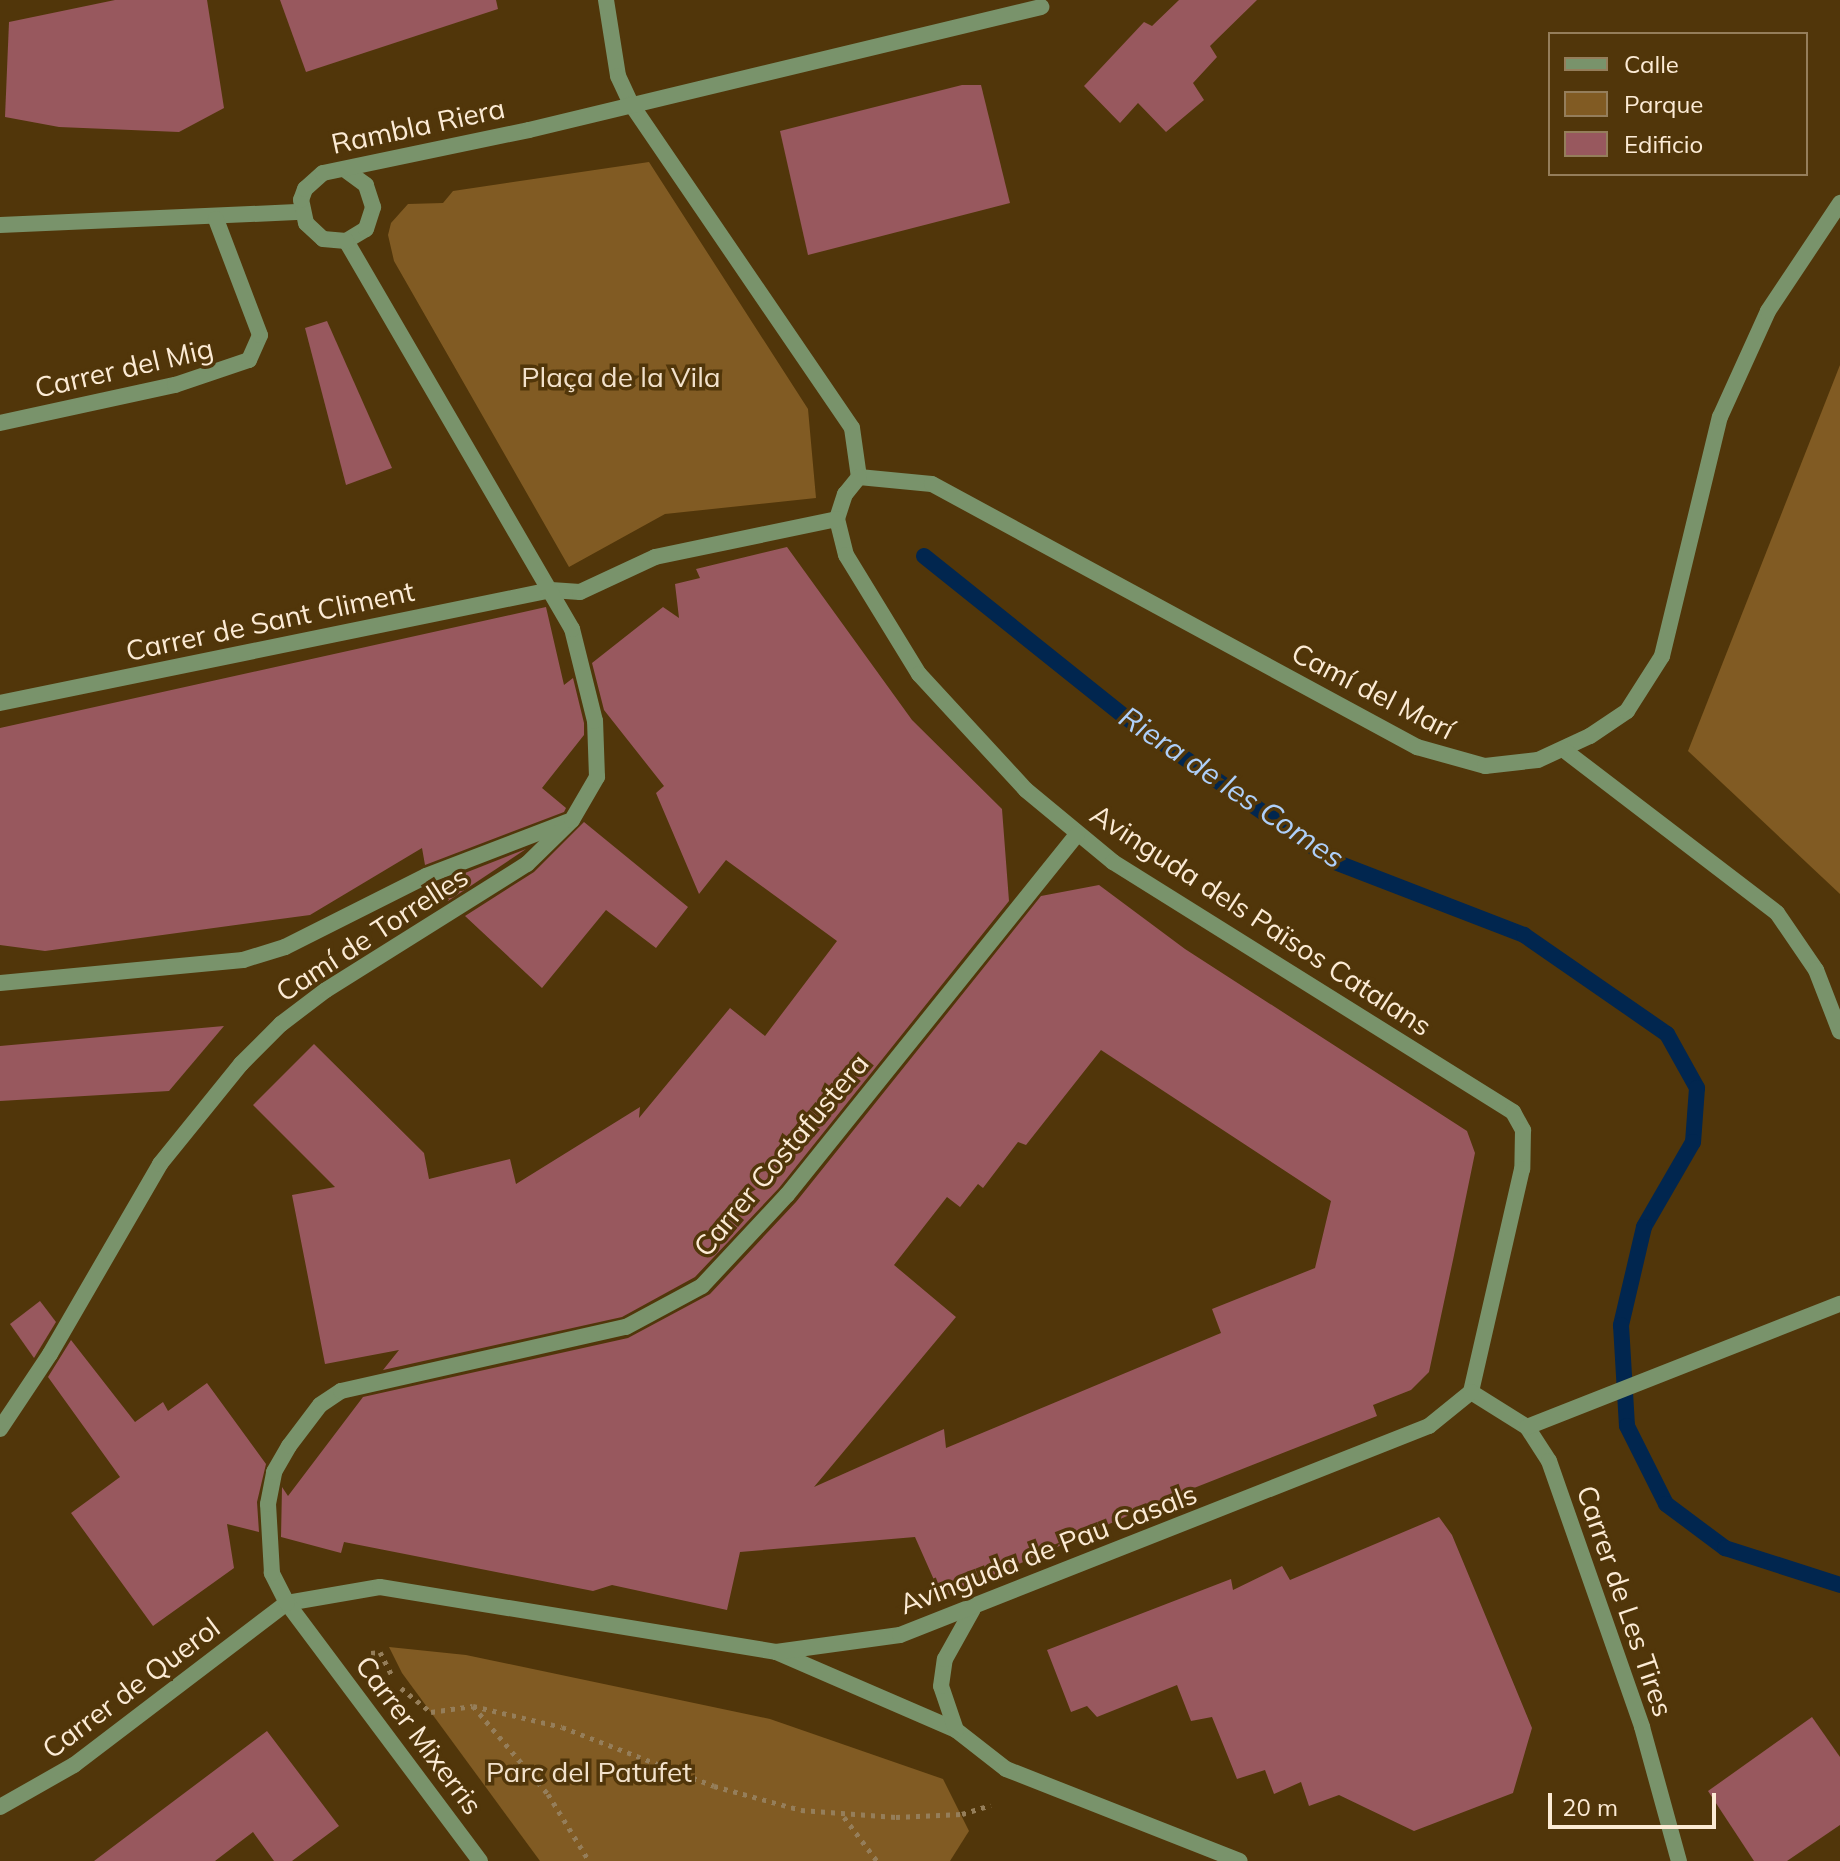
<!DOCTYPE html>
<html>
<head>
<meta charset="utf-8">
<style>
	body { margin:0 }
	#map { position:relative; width:1840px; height:1861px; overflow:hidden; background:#51360a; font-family:Mulish,sans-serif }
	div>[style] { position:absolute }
	.green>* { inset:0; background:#815b23 }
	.stream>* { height:16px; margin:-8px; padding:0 8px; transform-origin:8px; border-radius:8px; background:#01264f }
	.building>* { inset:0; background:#98585e }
	.path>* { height:5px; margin-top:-2.5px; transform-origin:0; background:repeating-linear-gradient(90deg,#957e5a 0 4px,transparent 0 10px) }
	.street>* { height:16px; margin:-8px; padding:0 8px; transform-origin:8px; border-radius:8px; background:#79936b }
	span { translate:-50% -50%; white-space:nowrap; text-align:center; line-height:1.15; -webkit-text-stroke:7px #51360a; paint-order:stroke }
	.street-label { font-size:28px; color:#fcebd5 }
	.park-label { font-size:28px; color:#f2e1cb }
	.water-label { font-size:30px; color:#aecff9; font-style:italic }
	.legend { position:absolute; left:1548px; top:32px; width:260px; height:144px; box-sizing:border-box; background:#51360a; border:2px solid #957e5b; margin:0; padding:10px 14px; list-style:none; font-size:24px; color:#fcebd5 }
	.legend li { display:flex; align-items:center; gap:16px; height:40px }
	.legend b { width:40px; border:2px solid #957e5b }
	.scale { position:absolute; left:1548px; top:1793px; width:168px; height:36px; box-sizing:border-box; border:4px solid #fcebd5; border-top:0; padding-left:10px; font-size:24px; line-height:28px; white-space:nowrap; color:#fcebd5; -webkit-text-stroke:6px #51360a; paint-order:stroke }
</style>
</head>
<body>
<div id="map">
	<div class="green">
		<i style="clip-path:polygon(649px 162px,808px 409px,816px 498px,665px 514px,569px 567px,394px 261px,388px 235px,391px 223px,408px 204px,443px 203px,453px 191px)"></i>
		<i style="clip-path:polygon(1840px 365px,1840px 894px,1688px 751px)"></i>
		<i style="clip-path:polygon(389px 1647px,466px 1655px,770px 1719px,943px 1779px,969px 1831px,950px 1861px,540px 1861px,402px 1673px)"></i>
	</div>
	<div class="stream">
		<i style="left:924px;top:556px;width:258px;rotate:38.7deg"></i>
		<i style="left:1125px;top:717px;width:255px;rotate:34.6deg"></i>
		<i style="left:1335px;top:862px;width:203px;rotate:21.1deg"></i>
		<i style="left:1524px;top:935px;width:174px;rotate:34.7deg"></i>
		<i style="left:1667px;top:1034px;width:62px;rotate:60.9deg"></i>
		<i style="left:1697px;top:1088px;width:54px;rotate:94.2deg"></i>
		<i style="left:1693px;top:1142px;width:98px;rotate:120deg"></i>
		<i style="left:1644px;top:1227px;width:101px;rotate:103.2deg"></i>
		<i style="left:1621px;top:1325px;width:101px;rotate:86.6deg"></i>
		<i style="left:1627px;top:1426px;width:87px;rotate:63.4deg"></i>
		<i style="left:1666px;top:1504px;width:74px;rotate:36.7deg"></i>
		<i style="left:1725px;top:1548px;width:121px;rotate:17.8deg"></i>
	</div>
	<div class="building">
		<i style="clip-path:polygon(115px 0,207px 0,224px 108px,179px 132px,59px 127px,5px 117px,9px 22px)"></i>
		<i style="clip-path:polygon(280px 0,496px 0,498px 9px,306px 72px)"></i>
		<i style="clip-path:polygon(1179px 0,1257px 0,1210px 46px,1217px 57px,1193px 83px,1204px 100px,1166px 132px,1138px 103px,1120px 123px,1084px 86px,1144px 22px,1152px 26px)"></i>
		<i style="clip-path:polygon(962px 85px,981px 85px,1010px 203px,808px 255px,780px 131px)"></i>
		<i style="clip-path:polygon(327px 321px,392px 468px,346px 485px,305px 328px)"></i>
		<i style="clip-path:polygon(787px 547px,912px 720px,1002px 809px,1009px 901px,779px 1188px,695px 1277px,622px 1317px,383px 1370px,399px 1350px,325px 1364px,292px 1195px,335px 1187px,253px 1105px,314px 1044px,424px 1153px,429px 1179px,510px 1159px,516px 1184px,640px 1107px,639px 1118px,730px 1008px,765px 1036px,837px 941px,726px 860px,699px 894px,656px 793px,664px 786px,604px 710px,592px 663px,663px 607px,679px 618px,675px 584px,700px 578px,696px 569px)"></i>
		<i style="clip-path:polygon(546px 607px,564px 685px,573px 678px,584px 723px,584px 735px,542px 788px,566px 808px,564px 812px,425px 865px,422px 848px,310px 915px,45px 951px,0 945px,0 728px)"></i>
		<i style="clip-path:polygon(584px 822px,688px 907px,656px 948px,606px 910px,542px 988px,465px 916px,534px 872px)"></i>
		<i style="clip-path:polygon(526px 849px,448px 901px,432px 886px)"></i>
		<i style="clip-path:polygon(evenodd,1099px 885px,1185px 949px,1467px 1131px,1475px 1153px,1453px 1260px,1429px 1372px,1411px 1390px,1373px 1405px,1377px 1416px,1161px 1501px,942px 1598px,915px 1537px,740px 1552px,727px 1610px,612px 1585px,593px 1591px,344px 1542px,341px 1553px,281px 1537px,282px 1487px,288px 1496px,363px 1397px,628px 1338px,710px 1294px,796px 1202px,1041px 896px,1099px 885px,1101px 1050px,1331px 1201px,1315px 1268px,1212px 1309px,1221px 1333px,946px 1448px,944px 1429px,814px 1487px,956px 1317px,894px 1265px,947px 1197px,960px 1207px,978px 1184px,983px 1188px,1018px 1142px,1026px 1145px,1101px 1050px)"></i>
		<i style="clip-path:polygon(224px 1026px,169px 1091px,0 1101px,0 1046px)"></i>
		<i style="clip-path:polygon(40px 1301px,56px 1322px,34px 1358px,10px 1324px)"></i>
		<i style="clip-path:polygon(71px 1340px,135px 1422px,163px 1402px,168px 1411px,207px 1383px,266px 1464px,257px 1502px,259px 1532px,227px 1524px,234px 1568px,153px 1626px,71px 1513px,120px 1477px,48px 1377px)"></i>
		<i style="clip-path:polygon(1439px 1517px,1452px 1535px,1532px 1728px,1513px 1793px,1414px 1831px,1339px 1795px,1309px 1806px,1301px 1782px,1274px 1794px,1265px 1770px,1237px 1779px,1212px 1717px,1191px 1721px,1177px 1685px,1097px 1717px,1087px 1706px,1071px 1712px,1047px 1650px,1231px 1579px,1233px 1590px,1282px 1566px,1290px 1580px)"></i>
		<i style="clip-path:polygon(1812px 1717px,1840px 1757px,1840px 1825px,1787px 1861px,1754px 1861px,1708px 1791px)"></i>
		<i style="clip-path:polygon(267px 1731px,339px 1826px,292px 1861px,274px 1861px,253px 1832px,215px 1861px,94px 1861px)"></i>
	</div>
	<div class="path">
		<i style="left:371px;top:1653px;width:9px;rotate:-6deg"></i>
		<i style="left:380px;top:1652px;width:25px;rotate:63deg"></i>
		<i style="left:401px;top:1688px;width:38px;rotate:39deg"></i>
		<i style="left:431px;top:1712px;width:42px;rotate:-8.1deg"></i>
		<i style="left:473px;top:1706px;width:91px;rotate:13.3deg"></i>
		<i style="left:562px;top:1727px;width:163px;rotate:21.2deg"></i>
		<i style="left:714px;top:1786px;width:90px;rotate:15.4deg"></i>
		<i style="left:801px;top:1810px;width:95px;rotate:4.2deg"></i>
		<i style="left:896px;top:1817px;width:66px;rotate:-2.6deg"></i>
		<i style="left:962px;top:1814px;width:30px;rotate:-17deg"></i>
		<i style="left:473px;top:1706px;width:116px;rotate:49.6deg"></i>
		<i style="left:548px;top:1794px;width:79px;rotate:58.5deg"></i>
		<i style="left:844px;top:1817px;width:55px;rotate:53.1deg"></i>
	</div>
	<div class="street">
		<i style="left:606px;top:0;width:77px;rotate:81deg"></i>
		<i style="left:618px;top:76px;width:31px;rotate:65deg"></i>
		<i style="left:631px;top:104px;width:392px;rotate:55.7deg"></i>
		<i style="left:852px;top:428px;width:49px;rotate:81.9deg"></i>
		<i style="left:0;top:225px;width:302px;rotate:-2.5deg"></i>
		<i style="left:346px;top:241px;width:23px;rotate:-31deg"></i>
		<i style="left:366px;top:229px;width:23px;rotate:-72deg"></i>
		<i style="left:373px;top:207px;width:23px;rotate:-108deg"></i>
		<i style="left:366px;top:185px;width:24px;rotate:-144deg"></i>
		<i style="left:0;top:423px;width:179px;rotate:-12.3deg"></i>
		<i style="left:175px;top:385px;width:78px;rotate:-18.7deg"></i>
		<i style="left:249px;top:360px;width:27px;rotate:-66deg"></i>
		<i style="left:260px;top:335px;width:124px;rotate:-110.8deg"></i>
		<i style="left:859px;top:477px;width:73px;rotate:5.5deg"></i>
		<i style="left:932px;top:484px;width:552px;rotate:28.47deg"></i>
		<i style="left:1417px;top:747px;width:71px;rotate:15.6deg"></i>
		<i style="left:1485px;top:766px;width:53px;rotate:-6.5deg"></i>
		<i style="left:1538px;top:760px;width:57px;rotate:-24.8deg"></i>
		<i style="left:1590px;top:736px;width:45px;rotate:-34deg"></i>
		<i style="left:1627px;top:711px;width:65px;rotate:-57.5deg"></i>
		<i style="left:1662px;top:656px;width:246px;rotate:-76.4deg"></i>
		<i style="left:1720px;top:417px;width:116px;rotate:-65.6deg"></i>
		<i style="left:1768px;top:311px;width:130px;rotate:-56.3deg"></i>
		<i style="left:859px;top:477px;width:22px;rotate:129deg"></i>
		<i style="left:845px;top:494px;width:26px;rotate:108deg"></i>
		<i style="left:837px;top:519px;width:37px;rotate:76deg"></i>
		<i style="left:846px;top:555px;width:140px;rotate:58.5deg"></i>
		<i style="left:919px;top:674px;width:158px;rotate:47.3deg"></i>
		<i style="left:1026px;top:790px;width:113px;rotate:39.6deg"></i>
		<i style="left:1113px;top:862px;width:472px;rotate:32deg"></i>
		<i style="left:1513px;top:1112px;width:21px;rotate:61deg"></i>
		<i style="left:1523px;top:1130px;width:39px;rotate:91deg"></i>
		<i style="left:1522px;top:1169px;width:229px;rotate:102.9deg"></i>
		<i style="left:0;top:703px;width:562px;rotate:-11.59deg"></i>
		<i style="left:551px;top:590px;width:29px;rotate:4deg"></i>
		<i style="left:580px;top:592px;width:83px;rotate:-25deg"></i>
		<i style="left:655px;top:557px;width:186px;rotate:-11.8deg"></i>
		<i style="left:1564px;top:750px;width:268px;rotate:37.4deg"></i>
		<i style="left:1777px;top:913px;width:69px;rotate:55.6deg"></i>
		<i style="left:1816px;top:970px;width:66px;rotate:68.8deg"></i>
		<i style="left:0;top:983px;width:244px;rotate:-5.4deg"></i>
		<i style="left:243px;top:960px;width:44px;rotate:-17.2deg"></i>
		<i style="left:285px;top:947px;width:158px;rotate:-26.7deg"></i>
		<i style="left:426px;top:876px;width:151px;rotate:-21deg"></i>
		<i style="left:1471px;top:1392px;width:66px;rotate:32deg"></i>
		<i style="left:1527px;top:1427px;width:40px;rotate:57.1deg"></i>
		<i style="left:1549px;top:1461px;width:282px;rotate:70.7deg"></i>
		<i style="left:1642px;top:1727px;width:139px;rotate:74.6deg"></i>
		<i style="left:1527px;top:1427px;width:336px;rotate:-21.5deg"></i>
		<i style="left:0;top:1429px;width:90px;rotate:-56.3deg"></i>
		<i style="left:50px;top:1354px;width:220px;rotate:-59.9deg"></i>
		<i style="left:160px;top:1164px;width:129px;rotate:-51deg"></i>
		<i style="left:241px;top:1064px;width:57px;rotate:-45deg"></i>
		<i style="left:281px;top:1024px;width:56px;rotate:-37.1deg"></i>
		<i style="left:326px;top:990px;width:237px;rotate:-32.1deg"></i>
		<i style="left:527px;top:864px;width:63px;rotate:-44.4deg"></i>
		<i style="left:572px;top:820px;width:50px;rotate:-59.8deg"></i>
		<i style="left:597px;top:777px;width:56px;rotate:-92deg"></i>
		<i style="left:595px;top:721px;width:95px;rotate:-104deg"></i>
		<i style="left:572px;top:629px;width:449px;rotate:-120.2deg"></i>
		<i style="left:346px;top:241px;width:23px;rotate:-175deg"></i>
		<i style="left:323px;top:239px;width:23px;rotate:-137deg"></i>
		<i style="left:306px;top:223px;width:24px;rotate:-102deg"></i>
		<i style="left:301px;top:200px;width:12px;rotate:-70deg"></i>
		<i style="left:305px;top:189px;width:24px;rotate:-42deg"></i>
		<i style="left:323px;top:173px;width:210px;rotate:-11.8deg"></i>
		<i style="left:529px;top:130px;width:527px;rotate:-13.51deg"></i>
		<i style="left:776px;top:1652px;width:196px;rotate:23.4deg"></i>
		<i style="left:956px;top:1730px;width:63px;rotate:38deg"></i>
		<i style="left:1006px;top:1769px;width:251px;rotate:21.5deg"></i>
		<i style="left:956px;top:1730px;width:46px;rotate:-108.8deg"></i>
		<i style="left:941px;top:1686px;width:27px;rotate:-82deg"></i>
		<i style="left:945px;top:1659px;width:57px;rotate:-60.8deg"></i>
		<i style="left:0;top:1807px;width:85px;rotate:-29.6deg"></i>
		<i style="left:74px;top:1765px;width:268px;rotate:-37.3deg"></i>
		<i style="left:287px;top:1603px;width:94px;rotate:-9.8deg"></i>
		<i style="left:380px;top:1587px;width:401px;rotate:9.3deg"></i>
		<i style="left:776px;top:1652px;width:125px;rotate:-7.8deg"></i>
		<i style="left:900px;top:1635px;width:569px;rotate:-21.56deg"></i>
		<i style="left:1429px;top:1426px;width:54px;rotate:-39deg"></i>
		<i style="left:480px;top:1861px;width:322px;rotate:-126.8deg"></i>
		<i style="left:287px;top:1603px;width:34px;rotate:-117deg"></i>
		<i style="left:272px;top:1573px;width:69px;rotate:-93.3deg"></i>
		<i style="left:268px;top:1504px;width:33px;rotate:-79deg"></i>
		<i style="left:274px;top:1472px;width:30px;rotate:-60deg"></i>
		<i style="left:289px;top:1446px;width:51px;rotate:-52.9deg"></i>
		<i style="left:320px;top:1405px;width:25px;rotate:-34deg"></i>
		<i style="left:341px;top:1391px;width:292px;rotate:-12.7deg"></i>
		<i style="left:626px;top:1327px;width:86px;rotate:-28.3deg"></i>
		<i style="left:702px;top:1286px;width:125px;rotate:-47deg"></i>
		<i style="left:787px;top:1195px;width:463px;rotate:-51.2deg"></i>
	</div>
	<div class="street-label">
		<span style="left:418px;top:126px;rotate:-12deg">Rambla Riera</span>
		<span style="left:124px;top:368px;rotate:-13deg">Carrer del Mig</span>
		<span style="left:270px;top:621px;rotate:-12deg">Carrer de Sant Climent</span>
		<span style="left:1373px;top:691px;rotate:27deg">Camí del Marí</span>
		<span style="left:1261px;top:920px;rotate:33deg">Avinguda dels Països Catalans</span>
		<span style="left:372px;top:934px;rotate:-33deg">Camí de Torrelles</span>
		<span style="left:781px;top:1155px;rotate:-50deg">Carrer Costafustera</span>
		<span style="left:1048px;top:1549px;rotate:-21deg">Avinguda de Pau Casals</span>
		<span style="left:1625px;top:1601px;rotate:71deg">Carrer de Les Tires</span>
		<span style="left:131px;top:1688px;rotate:-37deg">Carrer de Querol</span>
		<span style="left:419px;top:1735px;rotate:53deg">Carrer Mixerris</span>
	</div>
	<div class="park-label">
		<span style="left:621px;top:377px">Plaça de la Vila</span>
		<span style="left:589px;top:1772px">Parc del Patufet</span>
	</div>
	<div class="water-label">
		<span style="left:1232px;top:787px;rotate:34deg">Riera de les Comes</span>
	</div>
	<ul class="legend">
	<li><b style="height:10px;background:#79936b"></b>Calle</li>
	<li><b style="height:22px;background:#815b23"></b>Parque</li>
	<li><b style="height:22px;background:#98585e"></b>Edificio</li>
	</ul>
	<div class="scale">20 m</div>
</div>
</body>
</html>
